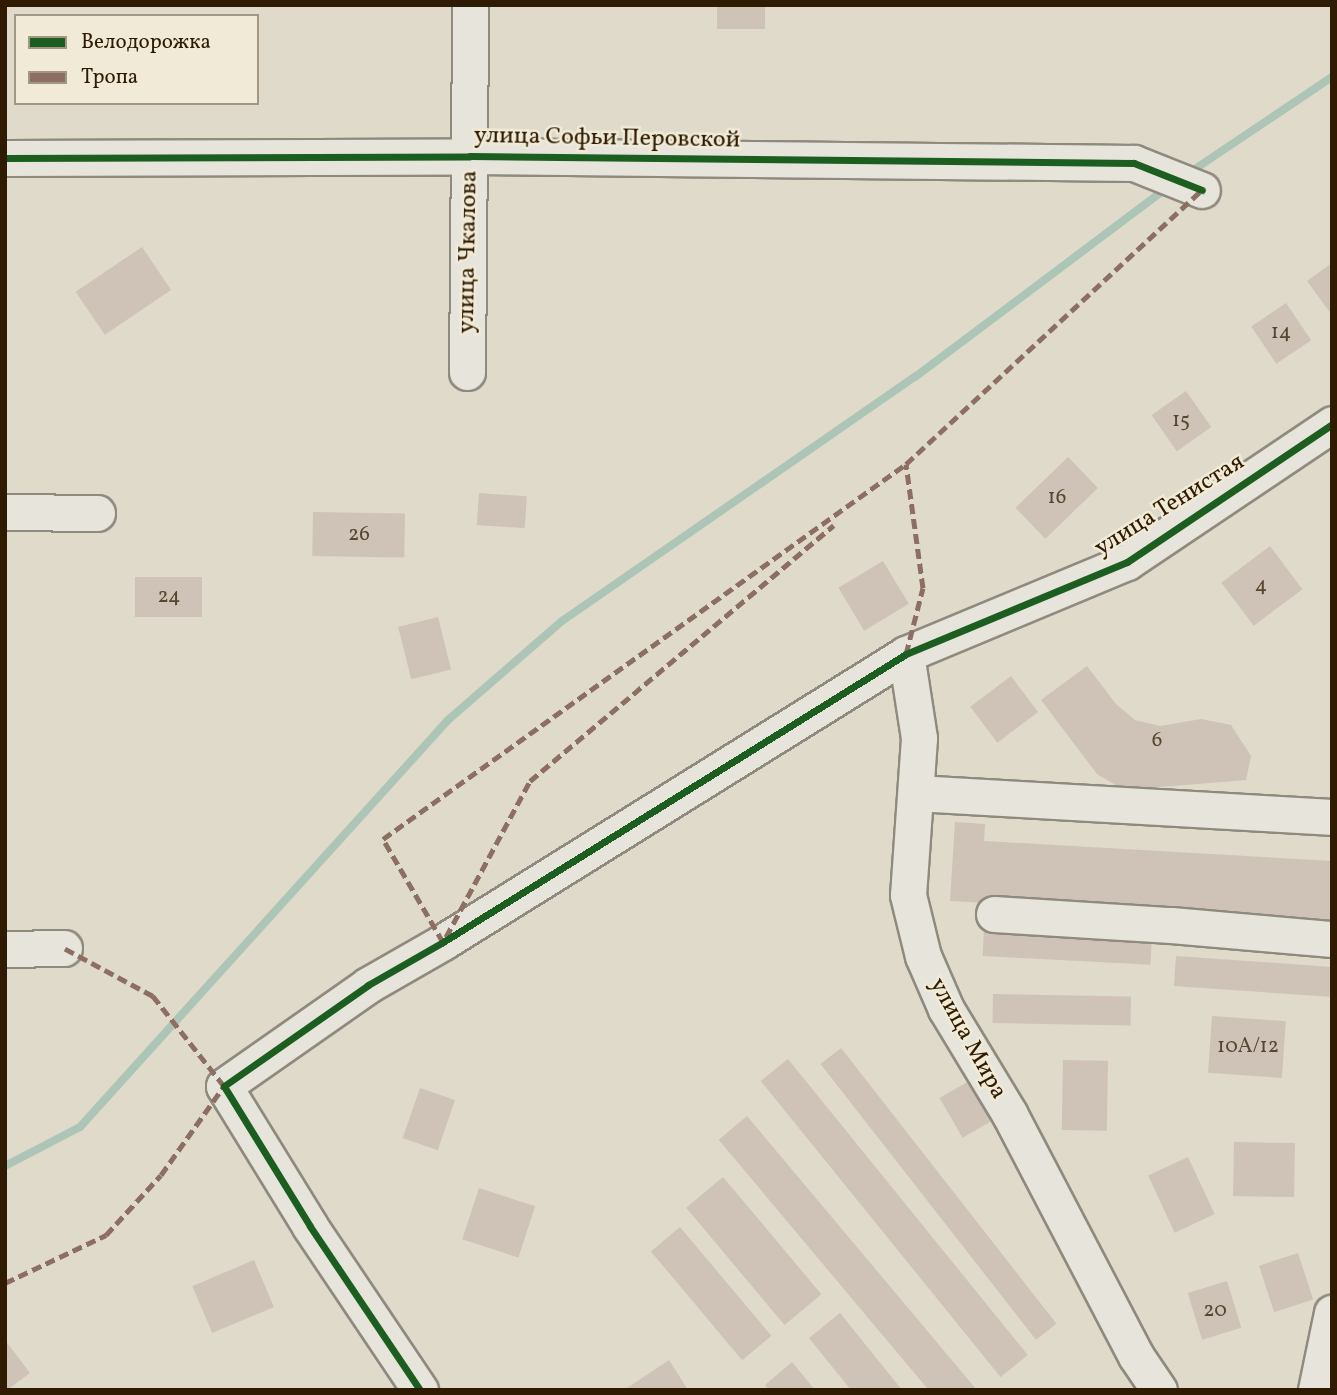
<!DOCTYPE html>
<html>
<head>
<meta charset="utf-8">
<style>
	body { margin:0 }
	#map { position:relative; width:1337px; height:1395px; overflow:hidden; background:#dfdaca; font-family:Vollkorn,serif }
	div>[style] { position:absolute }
	.stream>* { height:8px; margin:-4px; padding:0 4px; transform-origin:4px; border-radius:4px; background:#adc5b7 }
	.building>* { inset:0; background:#cfc2b7; transform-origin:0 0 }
	.roads { filter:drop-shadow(2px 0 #8f8a7e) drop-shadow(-2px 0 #8f8a7e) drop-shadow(0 2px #8f8a7e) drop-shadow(0 -2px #8f8a7e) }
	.minor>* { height:35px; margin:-17.5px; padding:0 17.5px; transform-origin:17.5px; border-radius:17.5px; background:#e7e4dc }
	.quiet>* { height:5px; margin-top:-2.5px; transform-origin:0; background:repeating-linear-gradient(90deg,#8d6e63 0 10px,transparent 0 15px) }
	.cycleway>* { height:7px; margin:-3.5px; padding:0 3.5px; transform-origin:3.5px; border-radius:3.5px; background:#1b5e20 }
	span { translate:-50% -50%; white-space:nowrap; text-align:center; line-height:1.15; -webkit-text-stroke:5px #f0ead7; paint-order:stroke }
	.number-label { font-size:21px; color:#574630 }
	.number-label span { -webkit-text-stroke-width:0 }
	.street-label { font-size:24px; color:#2e1b02 }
	.frame { position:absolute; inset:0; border:7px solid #2e1b02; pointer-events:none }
	.legend { position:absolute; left:14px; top:14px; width:245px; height:91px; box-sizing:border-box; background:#f0ead7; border:2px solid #a29782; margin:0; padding:9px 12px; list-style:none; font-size:21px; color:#2e1b02 }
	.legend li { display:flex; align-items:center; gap:14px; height:35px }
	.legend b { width:35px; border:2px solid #a29782 }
</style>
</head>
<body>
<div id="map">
	<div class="stream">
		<i style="left:1189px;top:173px;width:172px;rotate:-33.9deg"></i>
		<i style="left:5px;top:1166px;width:85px;rotate:-27.5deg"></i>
		<i style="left:80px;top:1127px;width:549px;rotate:-47.88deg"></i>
		<i style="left:448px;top:720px;width:151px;rotate:-41deg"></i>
		<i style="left:562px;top:621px;width:429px;rotate:-34.7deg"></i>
		<i style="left:915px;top:377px;width:318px;rotate:-36.9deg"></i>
	</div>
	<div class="building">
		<i style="left:717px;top:5px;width:48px;height:24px"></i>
		<i style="left:142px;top:247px;width:52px;height:80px;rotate:56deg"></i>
		<i style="clip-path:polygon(1332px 263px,1332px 315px,1307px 281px)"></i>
		<i style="left:1286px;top:303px;width:45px;height:42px;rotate:56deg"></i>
		<i style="left:1186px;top:391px;width:44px;height:42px;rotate:55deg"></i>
		<i style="left:1068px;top:457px;width:43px;height:73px;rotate:46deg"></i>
		<i style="left:479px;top:493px;width:48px;height:32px;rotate:4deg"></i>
		<i style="left:313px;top:512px;width:92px;height:44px;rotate:1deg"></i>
		<i style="left:1270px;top:546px;width:54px;height:61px;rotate:53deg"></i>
		<i style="left:883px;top:561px;width:50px;height:52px;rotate:59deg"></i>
		<i style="left:135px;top:577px;width:67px;height:40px"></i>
		<i style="left:438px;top:617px;width:54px;height:41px;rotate:76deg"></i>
		<i style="clip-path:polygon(1087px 666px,1116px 704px,1135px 720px,1160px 726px,1201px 719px,1231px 725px,1251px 756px,1246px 780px,1124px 790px,1097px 774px,1041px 700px)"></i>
		<i style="left:1011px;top:676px;width:45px;height:51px;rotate:53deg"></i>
		<i style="clip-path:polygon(955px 822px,985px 824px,984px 841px,1332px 861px,1332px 922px,950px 901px)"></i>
		<i style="left:984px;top:930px;width:168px;height:26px;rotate:3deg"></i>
		<i style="left:1176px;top:956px;width:156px;height:30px;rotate:4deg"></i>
		<i style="left:993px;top:994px;width:138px;height:29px;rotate:1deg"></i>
		<i style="left:1212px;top:1016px;width:74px;height:57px;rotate:4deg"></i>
		<i style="left:841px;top:1048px;width:350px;height:26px;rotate:52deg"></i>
		<i style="left:788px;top:1059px;width:381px;height:35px;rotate:51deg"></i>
		<i style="left:1063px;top:1060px;width:45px;height:70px;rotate:1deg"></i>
		<i style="left:969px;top:1081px;width:46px;height:34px;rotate:60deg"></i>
		<i style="left:420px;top:1088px;width:37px;height:53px;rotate:19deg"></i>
		<i style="left:747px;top:1116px;width:358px;height:37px;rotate:50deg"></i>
		<i style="left:1234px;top:1142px;width:61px;height:54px;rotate:1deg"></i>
		<i style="left:1188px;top:1157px;width:63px;height:44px;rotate:65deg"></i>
		<i style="left:723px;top:1177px;width:153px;height:48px;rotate:50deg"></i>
		<i style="left:479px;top:1188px;width:59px;height:54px;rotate:18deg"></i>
		<i style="left:680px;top:1227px;width:142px;height:38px;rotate:50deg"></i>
		<i style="left:1298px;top:1253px;width:49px;height:41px;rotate:72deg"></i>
		<i style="left:254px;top:1260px;width:51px;height:67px;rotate:67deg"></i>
		<i style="left:1227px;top:1281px;width:49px;height:41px;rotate:73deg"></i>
		<i style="clip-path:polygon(840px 1313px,902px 1390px,851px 1390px,809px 1338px)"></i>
		<i style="clip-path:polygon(5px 1340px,30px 1373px,7px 1390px,5px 1390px)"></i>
		<i style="clip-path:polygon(669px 1360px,688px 1390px,624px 1390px)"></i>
		<i style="clip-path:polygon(792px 1362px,815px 1390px,769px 1390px,765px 1385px)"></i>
	</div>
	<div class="roads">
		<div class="minor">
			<i style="left:5px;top:158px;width:465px;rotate:-0.2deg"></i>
			<i style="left:470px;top:156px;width:664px;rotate:0.6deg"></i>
			<i style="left:1134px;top:163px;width:73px;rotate:21.7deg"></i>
			<i style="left:467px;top:372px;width:367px;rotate:-89.5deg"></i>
			<i style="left:5px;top:512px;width:92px;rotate:0.6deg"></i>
			<i style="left:906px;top:654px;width:85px;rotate:81.2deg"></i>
			<i style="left:919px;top:738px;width:157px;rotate:94deg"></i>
			<i style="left:908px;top:895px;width:63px;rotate:76.2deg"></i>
			<i style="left:923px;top:956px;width:58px;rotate:66.5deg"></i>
			<i style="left:946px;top:1009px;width:122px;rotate:58.8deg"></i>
			<i style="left:1009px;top:1113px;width:274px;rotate:62.4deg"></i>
			<i style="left:1136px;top:1356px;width:41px;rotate:55.9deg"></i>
			<i style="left:916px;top:793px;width:417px;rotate:3.3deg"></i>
			<i style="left:994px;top:914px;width:177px;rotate:3.6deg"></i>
			<i style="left:1171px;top:925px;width:162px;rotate:5deg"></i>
			<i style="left:5px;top:949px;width:59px;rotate:-1deg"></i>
			<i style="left:420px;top:1390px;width:197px;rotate:-123.9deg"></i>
			<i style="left:310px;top:1226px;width:164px;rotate:-121.6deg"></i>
			<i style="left:224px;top:1086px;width:176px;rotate:-35deg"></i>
			<i style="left:368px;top:985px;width:86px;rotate:-29.8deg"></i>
			<i style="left:443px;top:942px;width:545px;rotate:-31.88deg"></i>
			<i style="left:906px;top:654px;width:239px;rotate:-22.6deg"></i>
			<i style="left:1127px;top:562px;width:247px;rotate:-33.9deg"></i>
			<i style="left:1316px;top:1390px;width:79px;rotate:-78.3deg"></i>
		</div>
	</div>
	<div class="quiet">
		<i style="left:906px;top:654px;width:68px;rotate:-75.6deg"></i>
		<i style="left:923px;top:588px;width:125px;rotate:-97.8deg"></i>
		<i style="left:906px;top:464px;width:403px;rotate:-42.8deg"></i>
		<i style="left:446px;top:937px;width:177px;rotate:-61.7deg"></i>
		<i style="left:530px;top:781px;width:397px;rotate:-40.1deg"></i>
		<i style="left:443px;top:942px;width:119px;rotate:-120.2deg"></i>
		<i style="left:383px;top:839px;width:644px;rotate:-35.64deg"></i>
		<i style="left:5px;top:1283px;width:112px;rotate:-25.4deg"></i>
		<i style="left:106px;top:1235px;width:81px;rotate:-47.5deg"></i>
		<i style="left:161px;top:1175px;width:109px;rotate:-54.7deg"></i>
		<i style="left:224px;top:1086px;width:115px;rotate:-128.3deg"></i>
		<i style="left:153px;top:996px;width:101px;rotate:-151.7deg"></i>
	</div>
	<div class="cycleway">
		<i style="left:5px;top:158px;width:465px;rotate:-0.2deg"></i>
		<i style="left:470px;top:156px;width:664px;rotate:0.6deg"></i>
		<i style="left:1134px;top:163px;width:73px;rotate:21.7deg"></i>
		<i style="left:420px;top:1390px;width:197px;rotate:-123.9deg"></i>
		<i style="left:310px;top:1226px;width:164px;rotate:-121.6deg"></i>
		<i style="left:224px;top:1086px;width:176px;rotate:-35deg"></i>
		<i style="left:368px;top:985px;width:86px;rotate:-29.8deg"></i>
		<i style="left:443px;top:942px;width:545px;rotate:-31.88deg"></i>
		<i style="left:906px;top:654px;width:239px;rotate:-22.6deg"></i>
		<i style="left:1127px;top:562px;width:247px;rotate:-33.9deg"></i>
	</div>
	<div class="number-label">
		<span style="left:1281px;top:333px">14</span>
		<span style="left:1181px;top:421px">15</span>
		<span style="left:1057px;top:498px">16</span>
		<span style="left:359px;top:535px">26</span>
		<span style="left:1261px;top:586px">4</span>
		<span style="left:169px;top:597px">24</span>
		<span style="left:1157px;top:741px">6</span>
		<span style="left:1248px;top:1047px">10А/12</span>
		<span style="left:1215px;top:1311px">20</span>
	</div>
	<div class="street-label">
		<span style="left:607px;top:139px;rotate:1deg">улица Софьи Перовской</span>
		<span style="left:469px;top:252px;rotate:-89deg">улица Чкалова</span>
		<span style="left:1170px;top:506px;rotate:-32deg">улица Тенистая</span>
		<span style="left:967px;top:1039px;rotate:61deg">улица Мира</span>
	</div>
	<div class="frame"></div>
	<ul class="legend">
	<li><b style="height:9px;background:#1b5e20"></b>Велодорожка</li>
	<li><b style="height:9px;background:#8d6e63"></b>Тропа</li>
	</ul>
</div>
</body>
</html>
